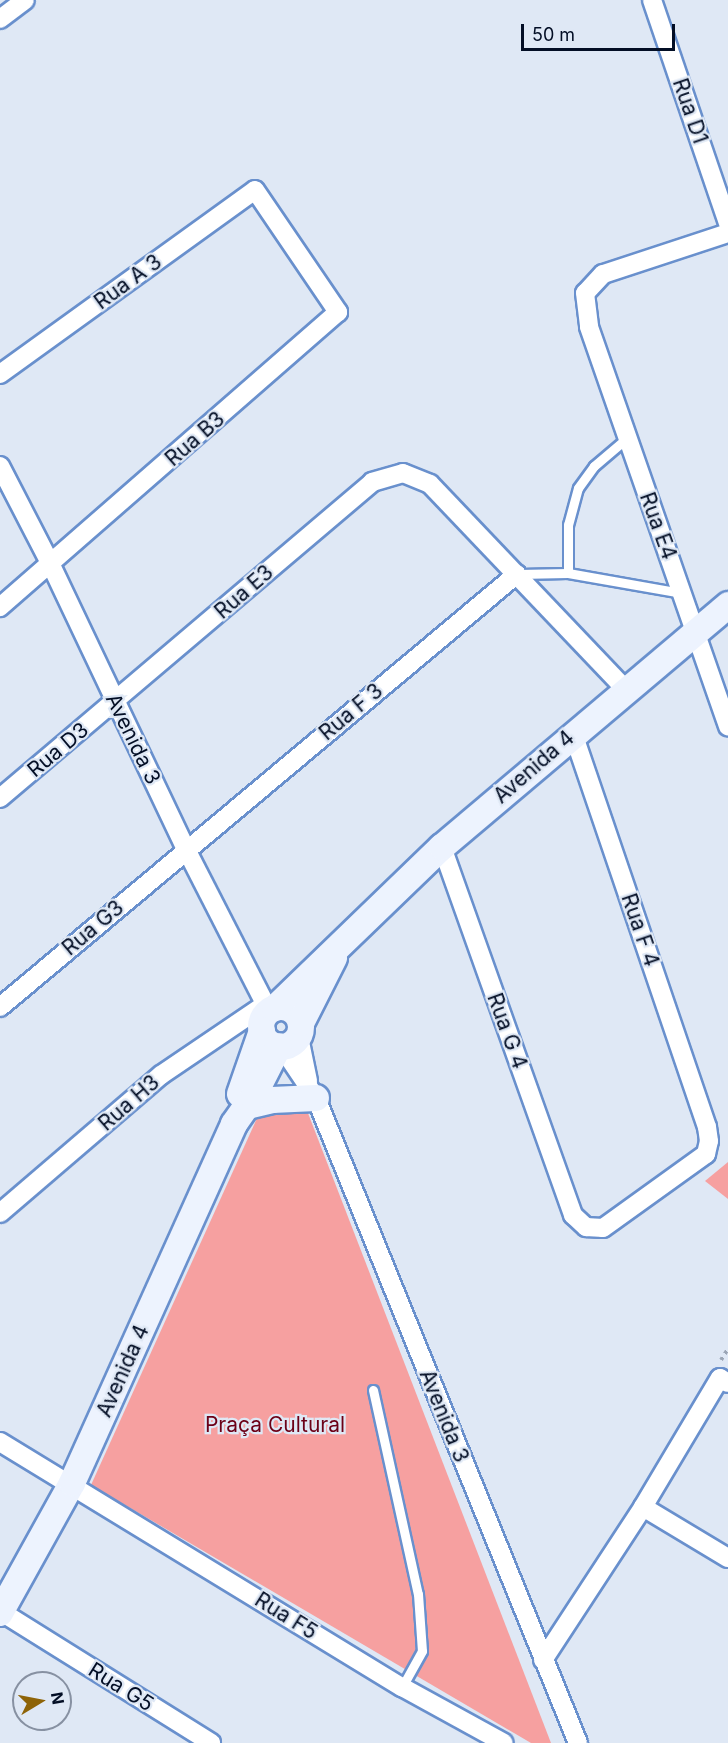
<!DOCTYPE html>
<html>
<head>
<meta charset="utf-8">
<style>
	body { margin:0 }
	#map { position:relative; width:728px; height:1743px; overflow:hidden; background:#dfe8f5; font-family:Inter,sans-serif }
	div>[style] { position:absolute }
	.green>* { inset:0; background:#f6a0a0 }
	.path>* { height:4px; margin-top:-2px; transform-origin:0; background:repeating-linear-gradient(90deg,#9ca6b6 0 3px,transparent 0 7.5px) }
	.roads { filter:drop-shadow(2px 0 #6990cd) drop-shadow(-2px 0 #6990cd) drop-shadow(0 2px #6990cd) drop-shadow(0 -2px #6990cd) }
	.lane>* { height:9px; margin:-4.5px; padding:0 4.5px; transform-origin:4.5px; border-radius:4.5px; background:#fff }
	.street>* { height:18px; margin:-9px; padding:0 9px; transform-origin:9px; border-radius:9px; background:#fff }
	.secondary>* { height:26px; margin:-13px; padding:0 13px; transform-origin:13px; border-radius:13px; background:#edf3fe }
	.secondary>.ring { margin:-13px; padding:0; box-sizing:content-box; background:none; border:26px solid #edf3fe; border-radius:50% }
	span { translate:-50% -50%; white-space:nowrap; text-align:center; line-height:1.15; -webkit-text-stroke:4.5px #dfe8f5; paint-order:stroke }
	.street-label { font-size:21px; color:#030e25 }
	.park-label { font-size:21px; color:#6c0017 }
	.north { position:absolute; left:12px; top:1671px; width:60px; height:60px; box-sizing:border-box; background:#dfe8f5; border:2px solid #8791a2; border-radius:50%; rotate:80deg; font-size:16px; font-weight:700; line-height:24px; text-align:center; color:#030e25 }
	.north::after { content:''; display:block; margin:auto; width:21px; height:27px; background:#8e6408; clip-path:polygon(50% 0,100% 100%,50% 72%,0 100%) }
	.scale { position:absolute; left:521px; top:24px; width:154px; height:27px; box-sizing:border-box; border:3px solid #030e25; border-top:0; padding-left:8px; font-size:18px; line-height:21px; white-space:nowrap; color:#030e25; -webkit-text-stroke:4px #dfe8f5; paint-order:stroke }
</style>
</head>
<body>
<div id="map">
	<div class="green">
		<i style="clip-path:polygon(306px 1108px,551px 1743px,531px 1743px,91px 1485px,258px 1116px,266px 1110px)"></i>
		<i style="clip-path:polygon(728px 1162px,728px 1199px,705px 1181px)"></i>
	</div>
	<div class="path">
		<i style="left:721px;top:1360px;width:13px;rotate:-58deg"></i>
	</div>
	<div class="roads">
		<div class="lane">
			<i style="left:568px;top:573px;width:48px;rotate:-90deg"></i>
			<i style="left:568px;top:525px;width:38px;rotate:-75deg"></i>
			<i style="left:578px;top:488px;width:27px;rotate:-54deg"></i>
			<i style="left:594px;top:466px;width:43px;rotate:-40.3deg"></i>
			<i style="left:518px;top:574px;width:50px;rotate:-1.1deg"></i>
			<i style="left:568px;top:573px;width:116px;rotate:10deg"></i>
			<i style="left:373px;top:1390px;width:209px;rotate:77.6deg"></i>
			<i style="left:418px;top:1594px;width:57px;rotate:86deg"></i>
			<i style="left:422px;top:1651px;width:41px;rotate:119.1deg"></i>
		</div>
		<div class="street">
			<i style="left:652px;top:0;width:236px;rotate:71.2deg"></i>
			<i style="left:0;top:19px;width:31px;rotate:-37deg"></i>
			<i style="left:728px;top:233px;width:132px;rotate:161.8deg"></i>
			<i style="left:603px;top:274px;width:26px;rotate:133deg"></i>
			<i style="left:585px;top:293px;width:34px;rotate:83deg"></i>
			<i style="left:589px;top:327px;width:423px;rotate:70.8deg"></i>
			<i style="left:0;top:374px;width:314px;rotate:-35.8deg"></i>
			<i style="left:255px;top:190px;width:148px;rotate:55.8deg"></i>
			<i style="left:338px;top:312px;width:449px;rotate:138.9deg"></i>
			<i style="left:0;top:466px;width:111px;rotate:62.7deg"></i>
			<i style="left:51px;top:565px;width:314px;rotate:64.6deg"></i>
			<i style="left:186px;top:849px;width:182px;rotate:62.9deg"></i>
			<i style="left:0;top:798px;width:488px;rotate:-40.3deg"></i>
			<i style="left:372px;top:482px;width:32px;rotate:-16deg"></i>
			<i style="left:403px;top:473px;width:29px;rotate:22deg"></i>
			<i style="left:430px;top:484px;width:286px;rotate:46.4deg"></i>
			<i style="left:442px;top:847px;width:391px;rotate:70.4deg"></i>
			<i style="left:573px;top:1215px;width:18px;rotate:43deg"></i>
			<i style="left:586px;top:1227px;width:17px;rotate:3deg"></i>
			<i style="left:603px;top:1228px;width:127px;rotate:-35.7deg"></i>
			<i style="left:706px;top:1154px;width:13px;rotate:-77deg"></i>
			<i style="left:709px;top:1141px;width:14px;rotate:-98deg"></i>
			<i style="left:707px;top:1127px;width:416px;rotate:-108.8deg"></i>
			<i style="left:0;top:1007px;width:674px;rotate:-39.95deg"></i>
			<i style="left:299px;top:1037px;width:45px;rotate:78.4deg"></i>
			<i style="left:281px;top:1046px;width:63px;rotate:56.1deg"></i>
			<i style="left:316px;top:1098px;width:696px;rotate:67.89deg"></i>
			<i style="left:0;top:1213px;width:212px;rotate:-40.6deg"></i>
			<i style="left:161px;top:1075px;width:127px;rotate:-34.1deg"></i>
			<i style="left:0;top:1442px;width:471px;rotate:31.4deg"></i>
			<i style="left:402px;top:1687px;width:116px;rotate:28.8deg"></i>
			<i style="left:643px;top:1507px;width:99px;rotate:31deg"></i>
			<i style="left:0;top:1611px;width:249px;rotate:32deg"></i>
			<i style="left:543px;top:1660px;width:183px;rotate:-56.8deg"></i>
			<i style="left:643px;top:1507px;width:150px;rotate:-59.2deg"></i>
			<i style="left:720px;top:1378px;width:9px;rotate:32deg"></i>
		</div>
		<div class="secondary">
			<i class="ring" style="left:261px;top:1007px;width:14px;height:14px"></i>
			<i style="left:275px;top:1008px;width:232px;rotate:-44deg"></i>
			<i style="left:442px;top:847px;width:375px;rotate:-40.2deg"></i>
			<i style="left:301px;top:1023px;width:73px;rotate:-63.1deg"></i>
			<i style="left:240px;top:1094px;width:67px;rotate:-70.8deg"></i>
			<i style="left:247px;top:1106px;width:26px;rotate:-13deg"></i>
			<i style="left:272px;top:1100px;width:44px;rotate:-2.6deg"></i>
			<i style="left:0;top:1613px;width:149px;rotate:-61deg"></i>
			<i style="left:72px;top:1483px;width:394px;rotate:-65.7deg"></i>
			<i style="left:234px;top:1124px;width:33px;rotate:-55deg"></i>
			<i style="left:253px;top:1097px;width:57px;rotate:-63deg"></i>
		</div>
	</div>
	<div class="street-label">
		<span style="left:690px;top:111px;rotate:71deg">Rua D1</span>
		<span style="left:128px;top:282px;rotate:-36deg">Rua A 3</span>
		<span style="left:195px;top:439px;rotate:-41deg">Rua B3</span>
		<span style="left:658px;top:526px;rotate:70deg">Rua E4</span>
		<span style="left:244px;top:592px;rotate:-41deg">Rua E3</span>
		<span style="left:351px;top:712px;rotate:-40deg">Rua F 3</span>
		<span style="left:133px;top:739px;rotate:64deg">Avenida 3</span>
		<span style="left:58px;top:750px;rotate:-40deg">Rua D3</span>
		<span style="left:534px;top:767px;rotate:-41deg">Avenida 4</span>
		<span style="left:93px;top:928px;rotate:-40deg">Rua G3</span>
		<span style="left:640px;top:930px;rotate:71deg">Rua F 4</span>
		<span style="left:507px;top:1031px;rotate:70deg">Rua G 4</span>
		<span style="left:129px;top:1103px;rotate:-41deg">Rua H3</span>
		<span style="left:123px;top:1371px;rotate:-66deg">Avenida 4</span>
		<span style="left:444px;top:1416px;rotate:68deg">Avenida 3</span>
		<span style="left:286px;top:1616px;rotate:32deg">Rua F5</span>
		<span style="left:121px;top:1687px;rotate:32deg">Rua G5</span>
	</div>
	<div class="park-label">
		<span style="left:275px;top:1425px">Praça Cultural</span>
	</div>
	<div class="north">N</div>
	<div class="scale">50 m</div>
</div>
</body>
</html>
